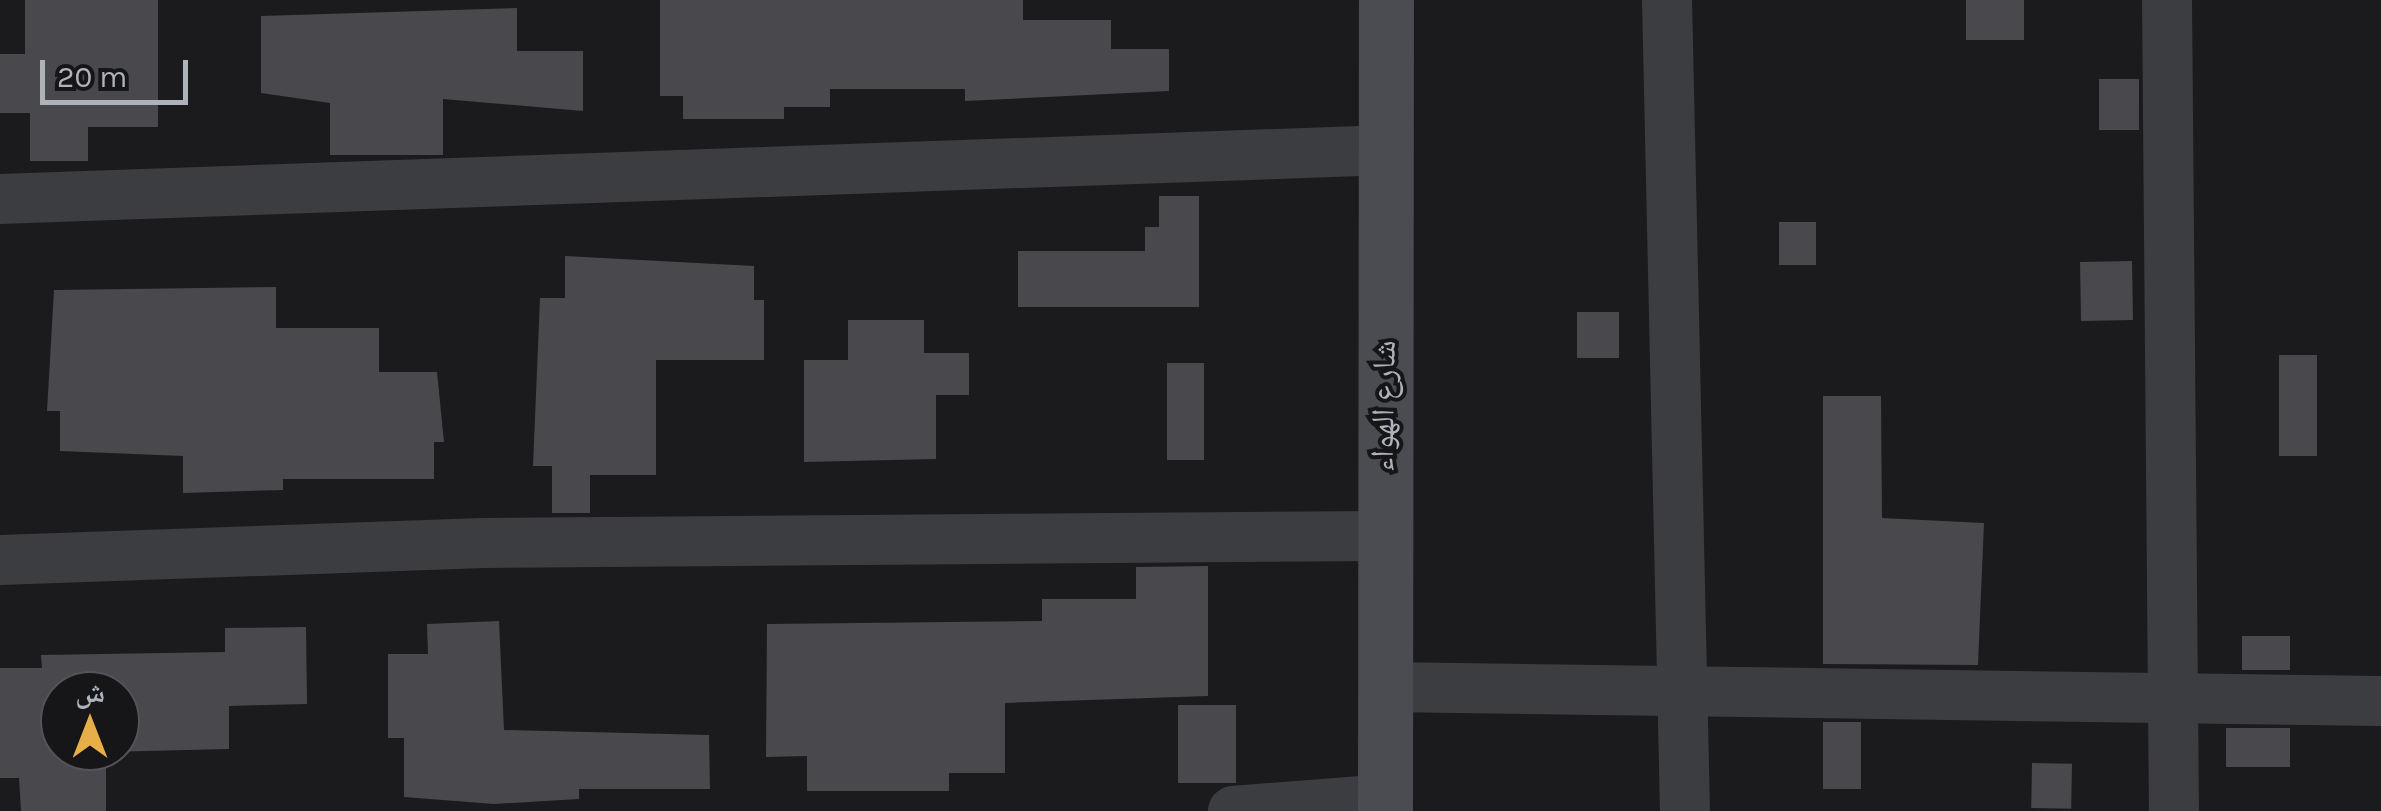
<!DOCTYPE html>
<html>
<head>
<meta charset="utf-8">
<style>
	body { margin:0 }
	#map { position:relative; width:2381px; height:811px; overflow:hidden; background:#1b1b1d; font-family:Karla,"Noto Naskh Arabic",sans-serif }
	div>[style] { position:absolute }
	.building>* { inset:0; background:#48484d; transform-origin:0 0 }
	.street>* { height:50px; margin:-25px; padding:0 25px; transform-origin:25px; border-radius:25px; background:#3c3d41 }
	.secondary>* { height:55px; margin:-27.5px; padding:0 27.5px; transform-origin:27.5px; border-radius:27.5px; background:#4a4c51 }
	span { translate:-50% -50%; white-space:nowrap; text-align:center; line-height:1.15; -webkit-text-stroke:8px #161618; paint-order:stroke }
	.street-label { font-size:32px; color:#aeb2bb }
	.north { position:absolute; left:40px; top:671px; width:100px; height:100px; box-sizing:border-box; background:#161618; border:2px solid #535459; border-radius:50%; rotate:0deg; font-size:28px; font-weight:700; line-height:40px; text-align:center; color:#aeb2bb }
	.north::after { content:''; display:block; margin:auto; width:35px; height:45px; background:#e8af48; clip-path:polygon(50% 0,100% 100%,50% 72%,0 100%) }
	.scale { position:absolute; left:40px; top:60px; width:148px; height:45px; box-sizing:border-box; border:5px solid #aeb2bb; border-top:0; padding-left:12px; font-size:30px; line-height:35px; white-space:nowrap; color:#aeb2bb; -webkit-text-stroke:8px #161618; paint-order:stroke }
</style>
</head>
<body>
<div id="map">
	<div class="building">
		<i style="clip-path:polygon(25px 0,158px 0,158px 127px,88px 127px,88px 161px,30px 161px,30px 113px,0 113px,0 54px,25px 54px)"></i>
		<i style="clip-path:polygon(660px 0,1023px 0,1023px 20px,1111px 20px,1111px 49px,1169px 49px,1169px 91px,965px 101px,965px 89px,830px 89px,830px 107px,784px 107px,784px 119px,683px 119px,683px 96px,660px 96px)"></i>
		<i style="left:1966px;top:0;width:58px;height:40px"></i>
		<i style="clip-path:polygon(517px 8px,517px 51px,583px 51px,583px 111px,443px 99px,443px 155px,330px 155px,330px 103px,261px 93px,261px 16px)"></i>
		<i style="left:2139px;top:79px;width:51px;height:40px;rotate:90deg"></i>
		<i style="clip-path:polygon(1159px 196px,1199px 196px,1199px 307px,1018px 307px,1018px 251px,1145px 251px,1145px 227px,1159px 227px)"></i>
		<i style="left:1779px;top:222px;width:37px;height:43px"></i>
		<i style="clip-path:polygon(565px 256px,754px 266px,754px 300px,764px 300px,764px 360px,656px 360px,656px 475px,590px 475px,590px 513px,552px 513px,552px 466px,533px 466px,540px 298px,565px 298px)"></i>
		<i style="left:2132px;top:261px;width:59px;height:52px;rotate:89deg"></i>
		<i style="clip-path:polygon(276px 287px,276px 328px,379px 328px,379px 372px,437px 372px,444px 442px,434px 442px,434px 479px,283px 479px,283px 490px,183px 493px,183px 456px,60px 451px,60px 411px,47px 411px,54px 290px)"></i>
		<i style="left:1577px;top:312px;width:42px;height:46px"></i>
		<i style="clip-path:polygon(848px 320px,924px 320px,924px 353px,969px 353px,969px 395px,936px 395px,936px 459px,804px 462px,804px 360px,848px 360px)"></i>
		<i style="left:2279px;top:355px;width:38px;height:101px"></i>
		<i style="left:1167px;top:363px;width:37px;height:97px"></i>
		<i style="clip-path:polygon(1823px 396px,1881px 396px,1882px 518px,1984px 523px,1978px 665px,1823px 664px)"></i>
		<i style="clip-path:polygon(1208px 566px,1208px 696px,1005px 703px,1005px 773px,949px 773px,949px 791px,807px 791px,807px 756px,766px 757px,767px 624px,1042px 621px,1042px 599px,1136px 599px,1136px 567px)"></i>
		<i style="clip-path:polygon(499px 621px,504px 730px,709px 735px,710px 789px,579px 789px,579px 799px,494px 804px,404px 797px,404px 738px,388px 738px,388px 654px,428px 654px,427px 624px)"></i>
		<i style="clip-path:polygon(evenodd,306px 627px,307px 704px,229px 706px,229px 749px,106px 752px,106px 811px,21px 811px,19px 778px,0 778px,0 668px,42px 668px,41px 655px,225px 652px,225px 628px,306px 627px,60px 691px,120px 691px,120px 751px,60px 751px,60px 691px)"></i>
		<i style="left:2242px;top:636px;width:48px;height:34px"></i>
		<i style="left:1178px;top:705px;width:58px;height:78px"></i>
		<i style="left:1823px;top:722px;width:38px;height:67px"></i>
		<i style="left:2226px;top:728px;width:64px;height:39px"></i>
		<i style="left:2032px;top:763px;width:40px;height:45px;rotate:1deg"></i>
	</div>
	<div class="street">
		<i style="left:1667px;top:0;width:811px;rotate:88.73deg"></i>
		<i style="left:2167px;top:0;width:811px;rotate:89.51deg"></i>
		<i style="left:0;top:199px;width:1388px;rotate:-2.02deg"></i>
		<i style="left:0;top:560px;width:484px;rotate:-2deg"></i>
		<i style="left:484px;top:543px;width:896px;rotate:-0.45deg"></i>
		<i style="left:1386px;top:687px;width:995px;rotate:0.81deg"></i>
		<i style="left:1233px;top:811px;width:152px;rotate:-4.5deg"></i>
	</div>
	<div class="secondary">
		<i style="left:1385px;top:811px;width:811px;rotate:-89.93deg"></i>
	</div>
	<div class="street-label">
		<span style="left:1384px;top:406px;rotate:-89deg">شارع الهواء</span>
	</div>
	<div class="north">ش</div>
	<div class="scale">20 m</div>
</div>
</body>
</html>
